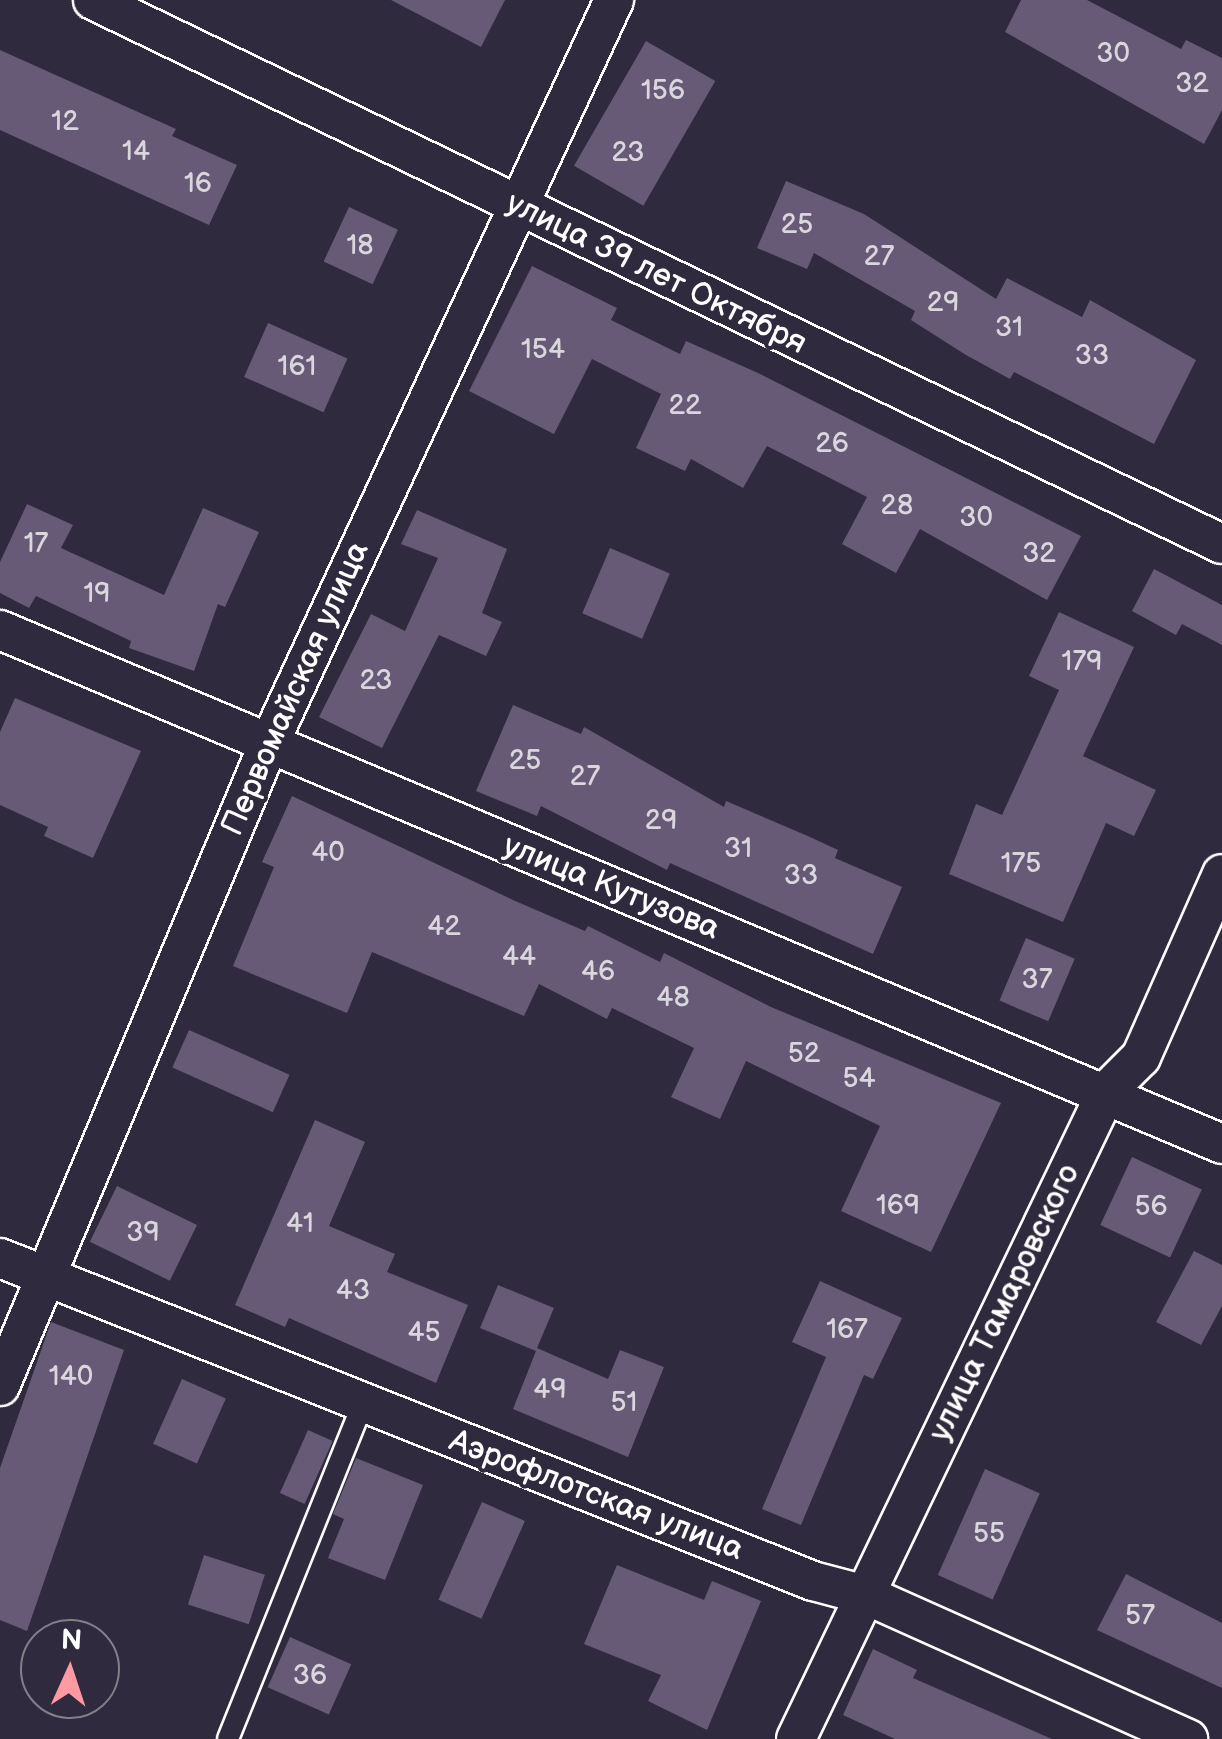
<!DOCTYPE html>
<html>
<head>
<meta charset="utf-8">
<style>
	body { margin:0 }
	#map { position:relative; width:1222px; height:1739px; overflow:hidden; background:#2f2a3d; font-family:"Balsamiq Sans",sans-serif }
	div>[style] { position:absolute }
	.building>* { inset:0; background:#665a76; transform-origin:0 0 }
	.roads { filter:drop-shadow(2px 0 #fff) drop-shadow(-2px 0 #fff) drop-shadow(0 2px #fff) drop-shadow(0 -2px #fff) }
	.service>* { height:20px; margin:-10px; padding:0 10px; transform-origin:10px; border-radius:10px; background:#2f2a3d }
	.minor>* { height:38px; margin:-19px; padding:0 19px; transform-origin:19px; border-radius:19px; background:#2f2a3d }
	span { translate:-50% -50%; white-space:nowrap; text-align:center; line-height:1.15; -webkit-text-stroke:8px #2f2a3d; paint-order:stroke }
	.number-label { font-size:28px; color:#d9d6dd }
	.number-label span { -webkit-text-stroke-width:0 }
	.street-label { font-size:32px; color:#fff }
	.north { position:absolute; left:20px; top:1619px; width:100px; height:100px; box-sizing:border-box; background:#2f2a3d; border:2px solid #827f8b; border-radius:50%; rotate:3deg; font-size:28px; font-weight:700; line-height:40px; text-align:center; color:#fff }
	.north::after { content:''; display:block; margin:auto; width:35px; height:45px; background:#ff9aa2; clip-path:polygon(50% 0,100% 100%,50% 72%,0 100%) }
</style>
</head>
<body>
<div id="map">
	<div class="building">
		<i style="clip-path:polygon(391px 0,505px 0,481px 47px)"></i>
		<i style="clip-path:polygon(1021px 0,1087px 0,1181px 49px,1186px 40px,1222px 58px,1222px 110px,1204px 144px,1005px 32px)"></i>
		<i style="left:646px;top:41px;width:80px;height:144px;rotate:30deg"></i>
		<i style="clip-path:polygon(0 50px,176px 129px,172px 136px,237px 165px,209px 225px,0 130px)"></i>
		<i style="clip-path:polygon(786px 181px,864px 214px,996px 299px,1007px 278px,1082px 317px,1090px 300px,1196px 360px,1154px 444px,1014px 372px,1010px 379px,966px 355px,911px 320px,915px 311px,814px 253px,807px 269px,757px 248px)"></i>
		<i style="left:349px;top:207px;width:54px;height:60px;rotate:25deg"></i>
		<i style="clip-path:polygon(532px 266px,617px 308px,611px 320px,680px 354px,686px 341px,758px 373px,1081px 536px,1047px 600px,920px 529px,896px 573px,842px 544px,867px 497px,767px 446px,743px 488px,691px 459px,685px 471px,636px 448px,661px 394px,592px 359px,554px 434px,469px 391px)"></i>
		<i style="left:268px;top:323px;width:87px;height:59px;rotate:24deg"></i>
		<i style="clip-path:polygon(27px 504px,73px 525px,61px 548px,164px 595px,203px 508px,259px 532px,225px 607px,218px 604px,194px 671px,129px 648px,131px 641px,36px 596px,29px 608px,0 593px,0 562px)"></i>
		<i style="clip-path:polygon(417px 510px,507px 549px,482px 613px,502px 622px,486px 656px,439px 635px,382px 748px,319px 717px,371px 614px,405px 631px,438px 558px,401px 544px)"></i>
		<i style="left:610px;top:548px;width:65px;height:71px;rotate:23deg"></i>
		<i style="clip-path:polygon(1154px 569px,1222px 605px,1222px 645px,1182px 624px,1176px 635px,1132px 611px)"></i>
		<i style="clip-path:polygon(1059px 612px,1134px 647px,1083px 756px,1156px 790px,1134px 836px,1106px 823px,1063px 922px,949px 874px,976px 804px,1002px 815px,1059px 690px,1029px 676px)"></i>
		<i style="clip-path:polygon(15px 698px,141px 751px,93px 858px,44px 836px,48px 827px,0 805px,0 732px)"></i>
		<i style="clip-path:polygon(513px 705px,581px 734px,584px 727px,724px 807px,726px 801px,810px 837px,838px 850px,835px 858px,902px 887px,873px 954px,670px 863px,667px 870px,541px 806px,537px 816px,476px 791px)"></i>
		<i style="clip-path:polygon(292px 796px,513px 900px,585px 931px,588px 926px,660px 962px,664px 953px,771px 1007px,1001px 1103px,931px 1252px,841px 1211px,880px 1126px,746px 1061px,720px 1119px,671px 1097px,694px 1048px,612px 1008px,607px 1019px,539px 984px,524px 1016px,372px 952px,347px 1013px,233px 966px,274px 867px,262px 862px)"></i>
		<i style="left:1026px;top:938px;width:53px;height:68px;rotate:23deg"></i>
		<i style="left:189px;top:1030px;width:110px;height:41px;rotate:24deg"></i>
		<i style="clip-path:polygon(315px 1120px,365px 1142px,329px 1226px,395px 1254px,387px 1272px,468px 1305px,436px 1383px,289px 1318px,285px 1327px,235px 1305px)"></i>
		<i style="left:1132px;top:1157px;width:77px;height:75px;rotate:25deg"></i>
		<i style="left:117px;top:1186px;width:89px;height:62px;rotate:26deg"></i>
		<i style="clip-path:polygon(1194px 1251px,1222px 1265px,1222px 1306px,1201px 1345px,1156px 1322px)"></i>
		<i style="clip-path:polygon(820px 1281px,902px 1318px,873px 1379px,864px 1375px,801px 1525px,762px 1509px,826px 1357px,792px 1342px)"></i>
		<i style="clip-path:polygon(498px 1285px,554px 1308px,537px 1348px,608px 1379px,620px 1350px,664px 1367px,628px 1457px,513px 1409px,536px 1351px,480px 1328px)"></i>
		<i style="clip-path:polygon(51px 1322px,124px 1350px,27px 1631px,0 1620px,0 1468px)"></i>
		<i style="left:182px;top:1379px;width:48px;height:71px;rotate:24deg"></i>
		<i style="left:308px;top:1430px;width:27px;height:69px;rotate:24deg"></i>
		<i style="clip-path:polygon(356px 1458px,423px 1485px,385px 1580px,328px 1558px,344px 1519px,333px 1514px)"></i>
		<i style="left:985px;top:1469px;width:60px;height:116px;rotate:24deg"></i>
		<i style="left:482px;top:1502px;width:47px;height:107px;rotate:24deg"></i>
		<i style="left:204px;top:1555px;width:64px;height:52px;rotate:18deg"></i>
		<i style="clip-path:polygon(617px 1565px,704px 1600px,712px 1581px,761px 1601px,707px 1730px,648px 1701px,661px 1675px,584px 1644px)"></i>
		<i style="clip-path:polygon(1126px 1574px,1222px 1623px,1222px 1688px,1097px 1630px)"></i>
		<i style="left:290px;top:1637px;width:67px;height:55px;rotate:24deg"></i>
		<i style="clip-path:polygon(873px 1649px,917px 1670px,913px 1678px,1052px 1739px,895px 1739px,843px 1715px)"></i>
	</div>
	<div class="roads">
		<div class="service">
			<i style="left:228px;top:1739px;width:361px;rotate:-68.1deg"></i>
		</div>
		<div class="minor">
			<i style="left:93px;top:0;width:1253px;rotate:25.73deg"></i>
			<i style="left:0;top:630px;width:1326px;rotate:22.81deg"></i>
			<i style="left:0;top:1258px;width:875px;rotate:21.67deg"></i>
			<i style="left:813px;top:1581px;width:55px;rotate:14.8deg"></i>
			<i style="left:866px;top:1595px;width:353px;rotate:24.1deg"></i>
			<i style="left:0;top:1386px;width:692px;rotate:-67.29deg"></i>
			<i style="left:267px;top:748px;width:825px;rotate:-65.11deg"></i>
			<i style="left:796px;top:1739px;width:719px;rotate:-64.36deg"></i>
			<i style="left:1107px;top:1091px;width:48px;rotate:-45deg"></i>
			<i style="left:1141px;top:1057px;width:200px;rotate:-66.1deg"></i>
		</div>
	</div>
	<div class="number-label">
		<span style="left:1113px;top:54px">30</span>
		<span style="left:1192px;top:84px">32</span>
		<span style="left:663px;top:91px">156</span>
		<span style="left:65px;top:122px">12</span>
		<span style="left:136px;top:152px">14</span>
		<span style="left:628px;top:153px">23</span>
		<span style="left:198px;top:184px">16</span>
		<span style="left:797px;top:225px">25</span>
		<span style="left:360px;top:246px">18</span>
		<span style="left:879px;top:257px">27</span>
		<span style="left:943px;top:303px">29</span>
		<span style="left:1009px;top:328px">31</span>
		<span style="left:543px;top:350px">154</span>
		<span style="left:1092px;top:356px">33</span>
		<span style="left:297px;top:367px">161</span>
		<span style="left:685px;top:406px">22</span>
		<span style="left:832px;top:444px">26</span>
		<span style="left:897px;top:506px">28</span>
		<span style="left:976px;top:518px">30</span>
		<span style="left:36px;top:544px">17</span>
		<span style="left:1039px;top:554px">32</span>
		<span style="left:97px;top:594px">19</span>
		<span style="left:1082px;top:662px">179</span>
		<span style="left:376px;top:681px">23</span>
		<span style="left:525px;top:761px">25</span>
		<span style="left:585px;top:777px">27</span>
		<span style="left:661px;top:821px">29</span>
		<span style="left:738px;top:849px">31</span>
		<span style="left:328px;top:853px">40</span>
		<span style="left:1021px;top:864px">175</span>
		<span style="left:801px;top:876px">33</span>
		<span style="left:444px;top:927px">42</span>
		<span style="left:519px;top:957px">44</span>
		<span style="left:598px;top:972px">46</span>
		<span style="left:1037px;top:980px">37</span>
		<span style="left:673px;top:998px">48</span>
		<span style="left:804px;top:1054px">52</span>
		<span style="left:859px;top:1079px">54</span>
		<span style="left:898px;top:1206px">169</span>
		<span style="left:1151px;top:1207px">56</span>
		<span style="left:300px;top:1224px">41</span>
		<span style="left:143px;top:1233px">39</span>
		<span style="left:353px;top:1291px">43</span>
		<span style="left:847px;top:1330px">167</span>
		<span style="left:424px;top:1333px">45</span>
		<span style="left:71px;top:1377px">140</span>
		<span style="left:550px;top:1390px">49</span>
		<span style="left:624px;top:1403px">51</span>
		<span style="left:989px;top:1534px">55</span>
		<span style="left:1140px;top:1616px">57</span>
		<span style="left:310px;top:1676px">36</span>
	</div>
	<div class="street-label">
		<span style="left:656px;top:274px;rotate:26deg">улица 39 лет Октября</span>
		<span style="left:296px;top:689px;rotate:-66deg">Первомайская улица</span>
		<span style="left:611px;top:888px;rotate:22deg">улица Кутузова</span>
		<span style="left:1005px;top:1303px;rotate:-64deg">улица Тамаровского</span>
		<span style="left:596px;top:1496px;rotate:21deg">Аэрофлотская улица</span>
	</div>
	<div class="north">N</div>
</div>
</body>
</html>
